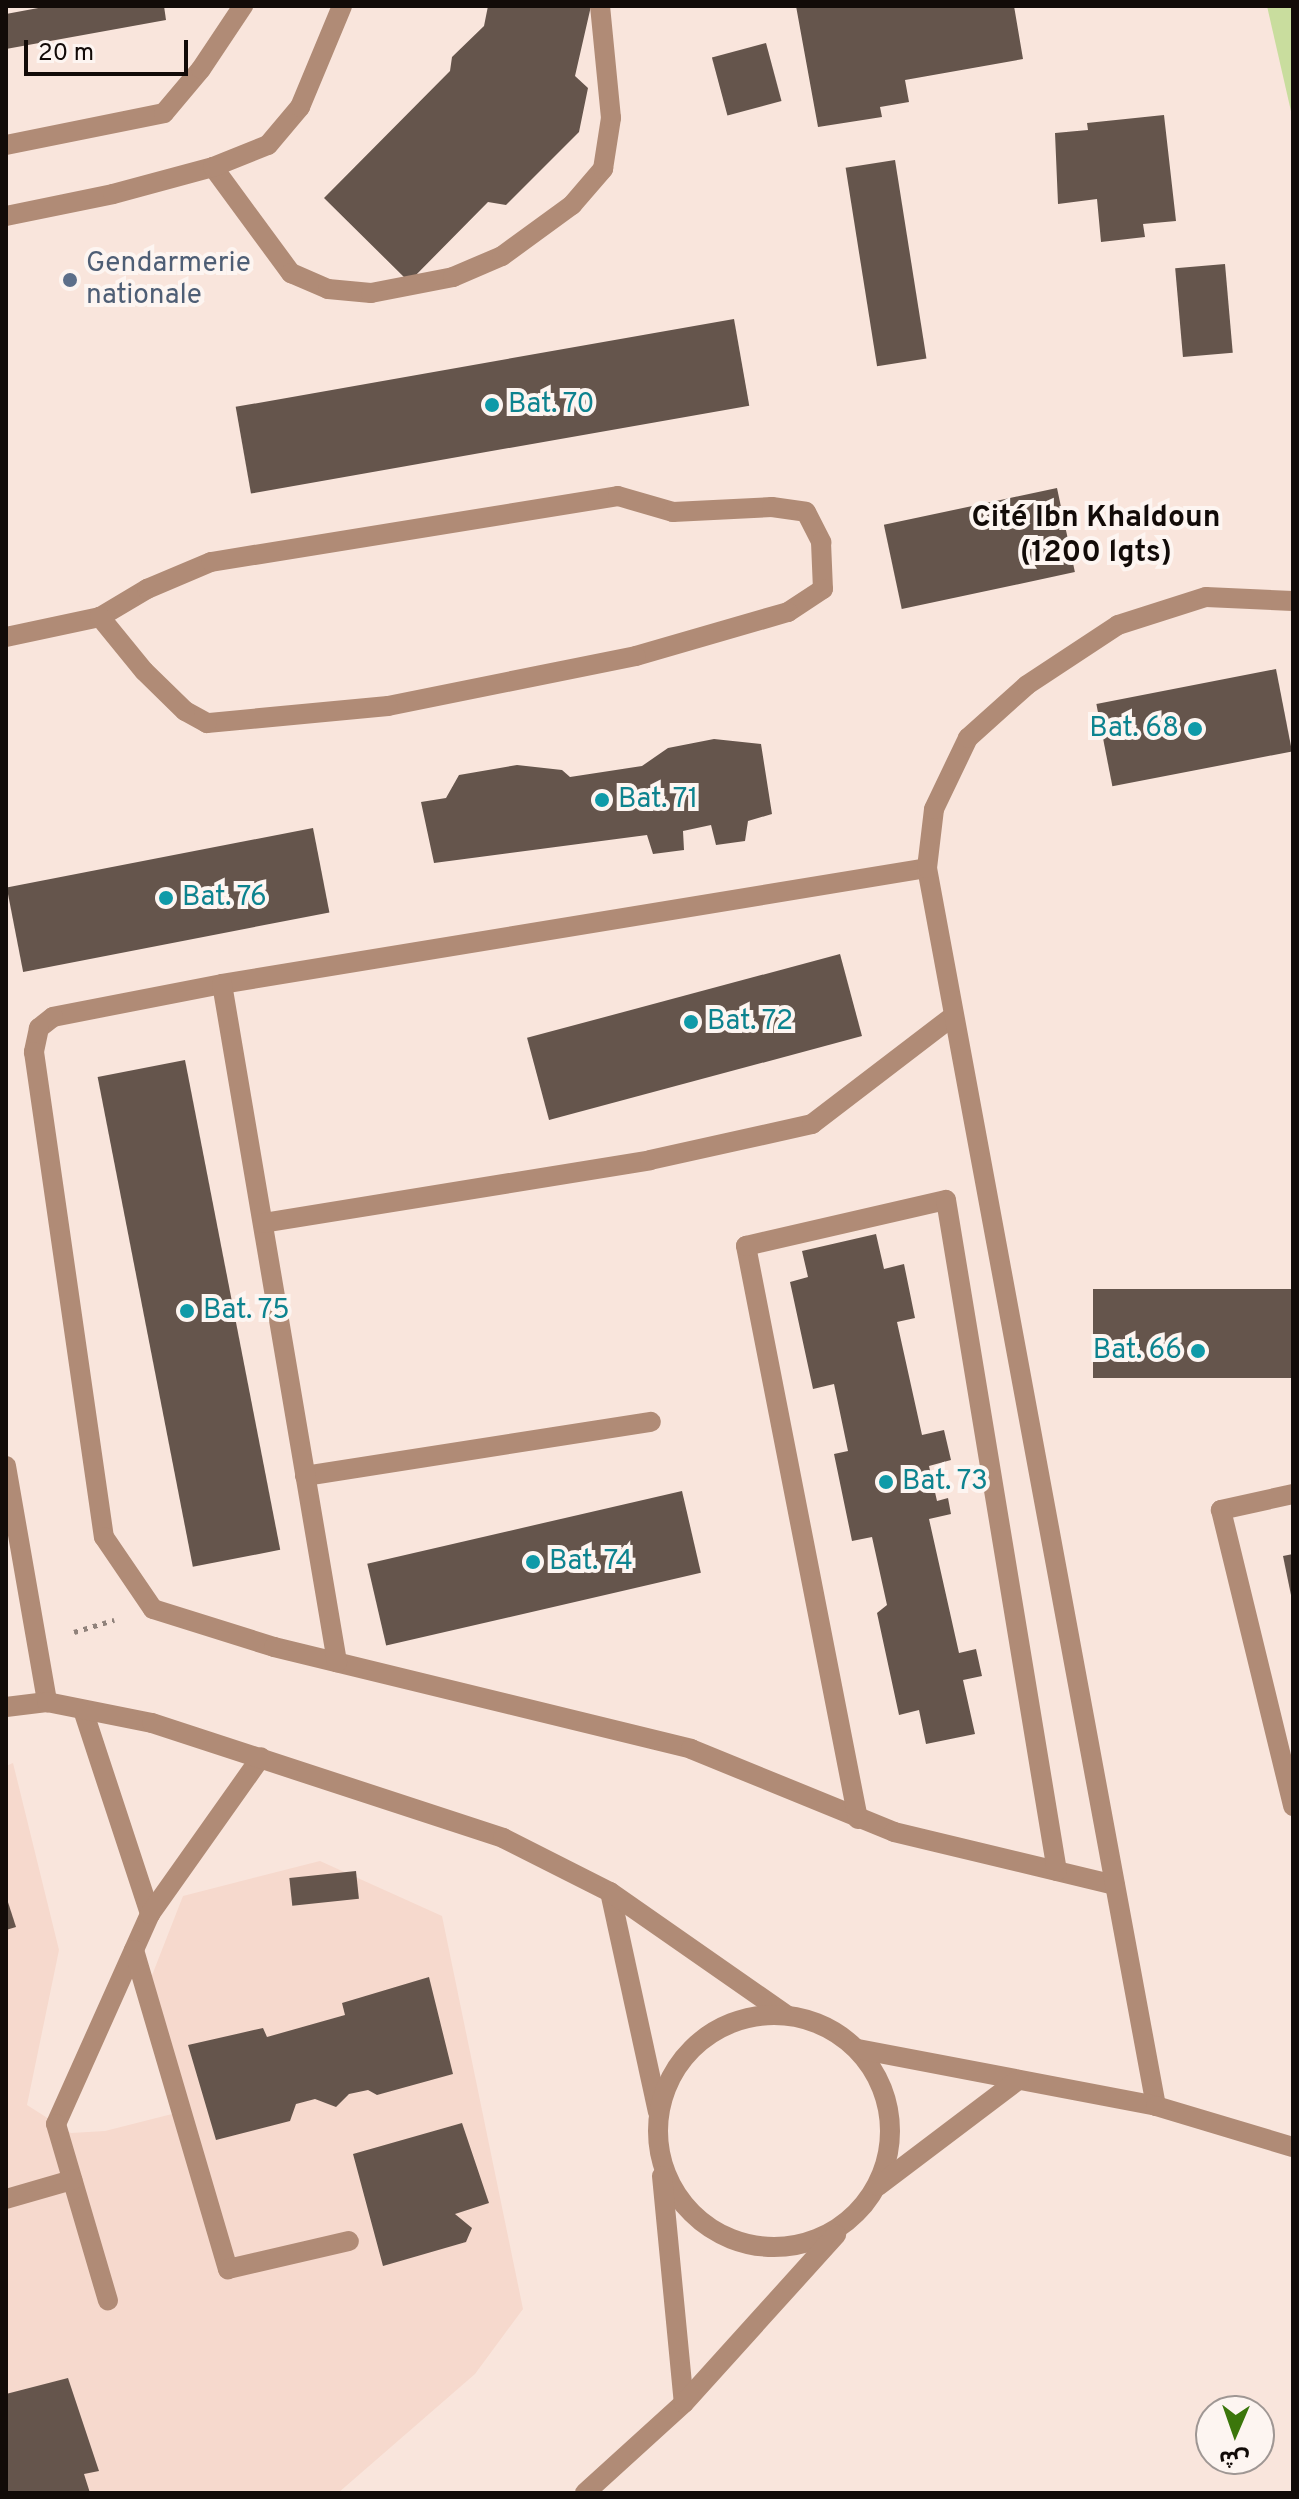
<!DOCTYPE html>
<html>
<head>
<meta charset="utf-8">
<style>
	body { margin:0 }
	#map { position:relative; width:1299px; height:2499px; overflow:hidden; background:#f9e5dc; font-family:Overpass,"Noto Sans Arabic",sans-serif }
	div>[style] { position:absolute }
	.built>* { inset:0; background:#f6d9cd }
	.green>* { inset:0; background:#c9dd9e }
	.building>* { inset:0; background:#65554c; transform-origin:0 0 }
	.path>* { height:5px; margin-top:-2.5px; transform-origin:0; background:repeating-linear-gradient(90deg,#90827b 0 4px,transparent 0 10px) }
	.service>* { height:20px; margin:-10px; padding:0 10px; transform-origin:10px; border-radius:10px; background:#b08b76 }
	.minor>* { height:20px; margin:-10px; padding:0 10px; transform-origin:10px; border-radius:10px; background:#b08b76 }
	.tertiary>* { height:20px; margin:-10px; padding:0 10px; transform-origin:10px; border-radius:10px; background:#b08b76 }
	.tertiary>.ring { margin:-10px; padding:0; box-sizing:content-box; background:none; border:20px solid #b08b76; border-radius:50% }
	.dots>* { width:22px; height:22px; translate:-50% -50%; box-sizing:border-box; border:4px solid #fdf5f1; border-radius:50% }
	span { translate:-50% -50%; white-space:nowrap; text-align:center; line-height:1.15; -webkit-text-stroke:8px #fdf5f1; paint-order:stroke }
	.service-label { font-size:28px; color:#4e5e75 }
	.left { translate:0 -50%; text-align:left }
	.culture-label { font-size:28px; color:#0d838f }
	.right { translate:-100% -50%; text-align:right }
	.neighbourhood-label { font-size:30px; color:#120b08; font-weight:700 }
	.frame { position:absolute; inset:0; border:8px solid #120b08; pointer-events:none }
	.north { position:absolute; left:1195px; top:2395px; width:80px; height:80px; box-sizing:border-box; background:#fdf5f1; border:2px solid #9f9794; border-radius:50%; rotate:182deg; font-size:22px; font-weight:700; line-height:32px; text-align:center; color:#120b08 }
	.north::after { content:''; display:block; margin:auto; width:28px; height:36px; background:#3b760b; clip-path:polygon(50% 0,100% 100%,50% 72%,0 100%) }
	.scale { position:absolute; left:24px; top:40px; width:164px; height:36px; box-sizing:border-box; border:4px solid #120b08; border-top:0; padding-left:10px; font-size:24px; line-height:28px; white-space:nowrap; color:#120b08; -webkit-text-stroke:6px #fdf5f1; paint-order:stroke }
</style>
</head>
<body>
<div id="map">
	<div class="built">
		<i style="clip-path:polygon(13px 1763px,59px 1950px,27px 2105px,71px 2133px,105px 2131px,176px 2113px,149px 1983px,183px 1896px,320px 1861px,442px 1916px,523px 2309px,475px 2374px,338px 2493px,6px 2493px,6px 1766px)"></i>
	</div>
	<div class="green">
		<i style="clip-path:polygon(1267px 6px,1293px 6px,1293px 120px)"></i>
	</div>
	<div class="building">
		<i style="clip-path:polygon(49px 6px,164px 6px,166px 20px,6px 49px,6px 14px)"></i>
		<i style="clip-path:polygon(488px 6px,591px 6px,575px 76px,588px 88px,579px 132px,506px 205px,488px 202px,409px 282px,324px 198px,450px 71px,452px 57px,484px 26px)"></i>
		<i style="clip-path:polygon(796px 6px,1014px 6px,1023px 59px,905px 80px,909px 102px,880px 107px,882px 117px,818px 127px)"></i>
		<i style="left:766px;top:43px;width:60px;height:56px;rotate:75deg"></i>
		<i style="clip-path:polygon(1164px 115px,1176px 221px,1143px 224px,1145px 237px,1101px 242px,1097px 199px,1058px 204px,1055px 133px,1088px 130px,1087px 123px)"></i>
		<i style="left:895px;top:160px;width:201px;height:50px;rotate:81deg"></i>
		<i style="left:1225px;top:264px;width:89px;height:50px;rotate:85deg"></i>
		<i style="left:734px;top:319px;width:88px;height:506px;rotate:80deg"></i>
		<i style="left:1057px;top:488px;width:86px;height:177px;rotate:78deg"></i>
		<i style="left:1276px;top:669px;width:84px;height:183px;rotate:79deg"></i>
		<i style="clip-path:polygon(714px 739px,761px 744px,772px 814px,748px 821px,745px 841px,716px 845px,711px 825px,683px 831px,684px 850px,653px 854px,647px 835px,434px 863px,421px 802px,446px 798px,459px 775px,517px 765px,562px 770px,570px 777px,642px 766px,668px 748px)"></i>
		<i style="left:313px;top:828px;width:86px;height:312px;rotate:79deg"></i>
		<i style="left:840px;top:954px;width:85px;height:324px;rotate:75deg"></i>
		<i style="left:185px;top:1060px;width:499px;height:89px;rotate:79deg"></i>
		<i style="clip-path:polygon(876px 1234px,884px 1269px,904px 1264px,915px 1318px,897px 1322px,922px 1435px,944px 1430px,951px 1460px,929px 1466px,937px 1501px,948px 1498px,951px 1514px,929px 1519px,959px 1653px,976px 1649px,982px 1676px,963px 1680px,975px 1734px,926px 1744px,919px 1710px,899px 1715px,877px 1613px,887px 1605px,872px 1537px,852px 1541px,834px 1454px,848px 1451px,834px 1384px,813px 1389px,790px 1282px,808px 1277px,802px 1251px)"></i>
		<i style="left:1293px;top:1289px;width:89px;height:200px;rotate:90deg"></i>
		<i style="left:682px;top:1491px;width:84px;height:323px;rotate:77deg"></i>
		<i style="clip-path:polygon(1293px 1554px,1293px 1599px,1292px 1600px,1283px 1556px)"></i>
		<i style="left:356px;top:1871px;width:28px;height:67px;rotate:84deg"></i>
		<i style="clip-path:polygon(6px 1896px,16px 1927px,6px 1930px)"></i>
		<i style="clip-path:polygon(429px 1977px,453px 2074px,377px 2095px,368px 2090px,349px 2094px,336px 2107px,315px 2099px,296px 2104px,290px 2121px,216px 2140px,188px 2045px,263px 2028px,267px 2037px,345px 2015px,342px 2003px)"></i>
		<i style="clip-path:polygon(462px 2123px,489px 2203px,455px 2214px,472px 2228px,466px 2242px,383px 2266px,353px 2154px)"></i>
		<i style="clip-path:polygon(68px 2378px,99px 2471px,84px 2474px,90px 2493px,6px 2493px,6px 2394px)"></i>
	</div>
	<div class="path">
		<i style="left:74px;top:1632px;width:42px;rotate:-16.7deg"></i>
	</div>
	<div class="service">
		<i style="left:6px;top:145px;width:161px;rotate:-11.4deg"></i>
		<i style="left:164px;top:113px;width:57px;rotate:-49.9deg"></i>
		<i style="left:201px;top:69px;width:76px;rotate:-56.3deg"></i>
		<i style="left:213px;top:167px;width:132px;rotate:53.7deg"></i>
		<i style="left:291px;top:273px;width:40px;rotate:23.4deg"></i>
		<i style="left:328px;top:289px;width:43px;rotate:5.3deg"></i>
		<i style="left:371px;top:293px;width:84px;rotate:-11deg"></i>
		<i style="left:453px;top:277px;width:53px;rotate:-23.2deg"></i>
		<i style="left:502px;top:256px;width:87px;rotate:-36.1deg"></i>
		<i style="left:572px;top:205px;width:48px;rotate:-49.3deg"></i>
		<i style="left:603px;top:169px;width:52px;rotate:-81.1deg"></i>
		<i style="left:611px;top:118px;width:113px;rotate:-95.6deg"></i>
		<i style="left:6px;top:216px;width:109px;rotate:-11.6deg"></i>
		<i style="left:113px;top:194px;width:104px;rotate:-15.1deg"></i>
		<i style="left:213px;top:167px;width:59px;rotate:-21.8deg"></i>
		<i style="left:268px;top:145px;width:50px;rotate:-49.9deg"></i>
		<i style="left:300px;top:107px;width:109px;rotate:-67.4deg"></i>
		<i style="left:6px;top:637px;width:96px;rotate:-12deg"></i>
		<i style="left:100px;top:617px;width:55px;rotate:-30.8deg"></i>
		<i style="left:147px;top:589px;width:69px;rotate:-22.9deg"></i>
		<i style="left:211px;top:562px;width:412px;rotate:-9.2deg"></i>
		<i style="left:618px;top:496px;width:57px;rotate:16.2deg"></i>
		<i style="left:673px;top:512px;width:99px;rotate:-2.9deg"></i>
		<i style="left:772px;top:507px;width:34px;rotate:8deg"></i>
		<i style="left:806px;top:512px;width:34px;rotate:63deg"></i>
		<i style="left:821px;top:542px;width:47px;rotate:87.6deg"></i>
		<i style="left:823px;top:589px;width:42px;rotate:146.7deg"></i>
		<i style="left:788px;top:612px;width:158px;rotate:163.9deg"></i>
		<i style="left:636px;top:656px;width:253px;rotate:168.6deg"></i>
		<i style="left:388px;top:706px;width:182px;rotate:174.6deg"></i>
		<i style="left:207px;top:723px;width:25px;rotate:-151deg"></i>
		<i style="left:185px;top:711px;width:57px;rotate:-135.7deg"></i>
		<i style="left:144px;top:671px;width:70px;rotate:-129.2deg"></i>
		<i style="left:305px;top:1476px;width:350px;rotate:-8.9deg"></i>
		<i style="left:83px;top:1710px;width:215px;rotate:71.8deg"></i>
		<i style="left:150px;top:1914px;width:230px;rotate:114.1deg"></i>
		<i style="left:56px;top:2124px;width:184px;rotate:73.6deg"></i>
		<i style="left:150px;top:1914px;width:192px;rotate:-54.7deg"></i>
		<i style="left:134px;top:1950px;width:333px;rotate:73.6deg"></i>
		<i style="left:228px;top:2269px;width:124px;rotate:-13deg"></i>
		<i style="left:6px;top:2199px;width:69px;rotate:-16.1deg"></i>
	</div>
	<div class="minor">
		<i style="left:927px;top:868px;width:714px;rotate:170.66deg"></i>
		<i style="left:222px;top:984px;width:172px;rotate:169deg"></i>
		<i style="left:53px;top:1017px;width:18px;rotate:142deg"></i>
		<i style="left:39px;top:1028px;width:25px;rotate:102deg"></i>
		<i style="left:34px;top:1052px;width:490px;rotate:81.8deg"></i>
		<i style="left:104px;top:1537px;width:87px;rotate:55.8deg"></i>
		<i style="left:153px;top:1609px;width:127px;rotate:17.4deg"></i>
		<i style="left:274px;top:1647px;width:429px;rotate:13.7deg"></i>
		<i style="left:691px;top:1749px;width:219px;rotate:22.2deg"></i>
		<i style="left:894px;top:1832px;width:227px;rotate:13.5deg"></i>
		<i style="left:222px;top:984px;width:688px;rotate:80.37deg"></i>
		<i style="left:263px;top:1223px;width:392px;rotate:-9.2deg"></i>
		<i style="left:650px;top:1160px;width:166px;rotate:-12.5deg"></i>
		<i style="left:812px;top:1124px;width:176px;rotate:-37.4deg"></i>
		<i style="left:6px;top:1466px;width:240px;rotate:80.1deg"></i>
		<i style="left:1293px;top:1494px;width:74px;rotate:167.5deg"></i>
		<i style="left:1221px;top:1510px;width:305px;rotate:76.3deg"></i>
		<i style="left:6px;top:1707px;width:41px;rotate:-7deg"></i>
		<i style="left:47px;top:1702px;width:107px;rotate:11.3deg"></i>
		<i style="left:152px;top:1723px;width:369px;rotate:18.1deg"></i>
		<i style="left:503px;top:1838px;width:120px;rotate:26.8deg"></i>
		<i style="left:858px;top:1819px;width:584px;rotate:-101.06deg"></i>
		<i style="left:746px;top:1246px;width:205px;rotate:-13deg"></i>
		<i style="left:946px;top:1200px;width:680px;rotate:80.61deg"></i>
		<i style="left:1156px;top:2106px;width:1259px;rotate:-100.48deg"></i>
		<i style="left:927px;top:868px;width:59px;rotate:-83.2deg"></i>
		<i style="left:934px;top:809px;width:79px;rotate:-64.4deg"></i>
		<i style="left:968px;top:738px;width:79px;rotate:-41.9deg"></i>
		<i style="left:1027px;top:685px;width:109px;rotate:-33.4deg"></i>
		<i style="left:1118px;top:625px;width:92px;rotate:-17.7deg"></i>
		<i style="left:1206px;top:597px;width:87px;rotate:2.6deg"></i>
		<i style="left:658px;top:2112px;width:225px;rotate:-102.3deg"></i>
		<i style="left:610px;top:1892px;width:215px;rotate:34.9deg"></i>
	</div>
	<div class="tertiary">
		<i class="ring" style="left:658px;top:2015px;width:212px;height:212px"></i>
		<i style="left:858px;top:2049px;width:303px;rotate:10.8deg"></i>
		<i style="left:1156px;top:2106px;width:143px;rotate:16.7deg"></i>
		<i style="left:662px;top:2176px;width:228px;rotate:84.5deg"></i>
		<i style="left:878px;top:2186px;width:176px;rotate:-37.1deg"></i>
		<i style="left:585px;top:2493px;width:134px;rotate:-42.3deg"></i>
		<i style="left:684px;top:2403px;width:227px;rotate:-47.9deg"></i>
	</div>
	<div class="dots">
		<i style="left:70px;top:280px;background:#5c6f8a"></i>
		<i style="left:492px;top:405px;background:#0f9aa8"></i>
		<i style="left:1195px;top:729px;background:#0f9aa8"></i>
		<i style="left:602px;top:800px;background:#0f9aa8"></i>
		<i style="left:166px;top:898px;background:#0f9aa8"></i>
		<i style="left:691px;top:1022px;background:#0f9aa8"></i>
		<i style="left:187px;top:1311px;background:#0f9aa8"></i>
		<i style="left:1198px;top:1351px;background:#0f9aa8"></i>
		<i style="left:886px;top:1482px;background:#0f9aa8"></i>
		<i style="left:533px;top:1562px;background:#0f9aa8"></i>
	</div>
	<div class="service-label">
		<span class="left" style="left:86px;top:280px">Gendarmerie<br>nationale</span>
	</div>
	<div class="culture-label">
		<span class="left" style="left:508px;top:405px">Bat. 70</span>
		<span class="right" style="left:1179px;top:729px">Bat. 68</span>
		<span class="left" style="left:618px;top:800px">Bat. 71</span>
		<span class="left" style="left:182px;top:898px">Bat. 76</span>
		<span class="left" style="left:707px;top:1022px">Bat. 72</span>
		<span class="left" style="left:203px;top:1311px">Bat. 75</span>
		<span class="right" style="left:1182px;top:1351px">Bat. 66</span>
		<span class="left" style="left:902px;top:1482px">Bat. 73</span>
		<span class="left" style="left:549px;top:1562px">Bat. 74</span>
	</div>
	<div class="neighbourhood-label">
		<span style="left:1096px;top:536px">Cité Ibn Khaldoun<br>(1200 lgts)</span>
	</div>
	<div class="frame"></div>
	<div class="north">ش</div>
	<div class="scale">20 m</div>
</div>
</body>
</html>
